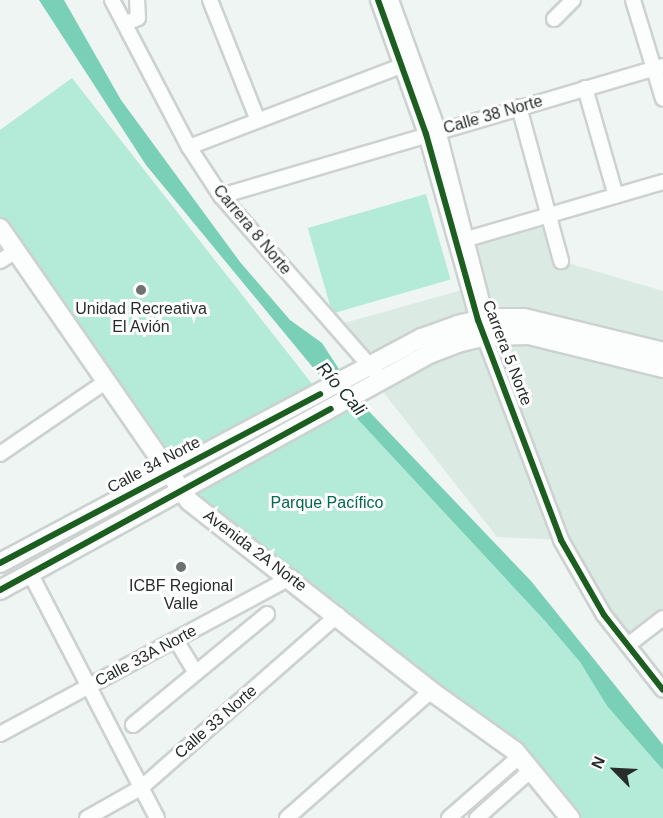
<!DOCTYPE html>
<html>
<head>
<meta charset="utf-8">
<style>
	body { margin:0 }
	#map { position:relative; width:663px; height:818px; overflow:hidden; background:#eef5f2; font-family:Arial,sans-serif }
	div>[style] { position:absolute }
	.built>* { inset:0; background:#dceae4 }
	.green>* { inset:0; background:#b3ebd8; transform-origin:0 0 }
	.water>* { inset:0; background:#79d0b7 }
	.stream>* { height:3px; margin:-1.5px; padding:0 1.5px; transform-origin:1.5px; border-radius:1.5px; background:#79d0b7 }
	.roads { filter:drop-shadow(2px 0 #ccd2d0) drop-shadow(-2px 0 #ccd2d0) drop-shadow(0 2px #ccd2d0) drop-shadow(0 -2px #ccd2d0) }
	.minor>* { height:14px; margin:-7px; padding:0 7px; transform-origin:7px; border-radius:7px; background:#fcfefd }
	.major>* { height:18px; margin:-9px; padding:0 9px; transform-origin:9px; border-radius:9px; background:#fcfefd }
	.cycleway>* { height:6px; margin:-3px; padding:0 3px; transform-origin:3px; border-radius:3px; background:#1b5e20 }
	.dots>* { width:16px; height:16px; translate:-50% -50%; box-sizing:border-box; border:3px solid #fff; border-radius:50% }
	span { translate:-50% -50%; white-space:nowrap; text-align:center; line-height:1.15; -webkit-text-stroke:6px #fff; paint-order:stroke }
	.street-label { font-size:16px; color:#282d2b }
	.poi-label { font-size:16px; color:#282d2b }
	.park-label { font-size:16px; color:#036851 }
	.water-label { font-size:18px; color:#1a2f28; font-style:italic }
	.north { position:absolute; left:585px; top:740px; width:60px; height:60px; -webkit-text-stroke:4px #fff; paint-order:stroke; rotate:294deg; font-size:16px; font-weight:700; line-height:24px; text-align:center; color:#282d2b }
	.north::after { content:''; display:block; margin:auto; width:21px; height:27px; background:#282d2b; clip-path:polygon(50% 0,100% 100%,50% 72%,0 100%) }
</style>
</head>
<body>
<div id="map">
	<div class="built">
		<i style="clip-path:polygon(548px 216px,561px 261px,663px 291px,663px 352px,488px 318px,467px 239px)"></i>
		<i style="clip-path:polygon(469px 288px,478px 320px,371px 367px,334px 326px)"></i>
		<i style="clip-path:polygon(492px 335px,663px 368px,663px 618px,628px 645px,561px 540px,497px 537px,376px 383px)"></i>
	</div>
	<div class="green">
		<i style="clip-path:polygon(72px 78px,320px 394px,168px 473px,0 228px,0 130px)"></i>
		<i style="left:426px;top:194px;width:89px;height:123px;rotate:74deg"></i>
		<i style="clip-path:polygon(342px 402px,545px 621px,580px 662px,607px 706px,663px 770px,663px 818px,570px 818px,531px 770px,182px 492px)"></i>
	</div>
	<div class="water">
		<i style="clip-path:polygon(39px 0,64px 0,121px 100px,240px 262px,290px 320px,322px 343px,361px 403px,531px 581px,663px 745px,663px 770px,607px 706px,580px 662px,545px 621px,338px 398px,146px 165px)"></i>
	</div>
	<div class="stream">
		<i style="left:0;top:578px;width:125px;rotate:-28.2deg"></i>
	</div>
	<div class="roads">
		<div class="minor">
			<i style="left:112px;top:0;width:166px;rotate:62.4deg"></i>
			<i style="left:189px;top:147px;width:59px;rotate:56.9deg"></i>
			<i style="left:221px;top:196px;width:235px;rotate:48.8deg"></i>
			<i style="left:210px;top:0;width:127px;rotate:68.3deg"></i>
			<i style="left:378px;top:0;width:142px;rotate:70.3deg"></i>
			<i style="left:426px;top:134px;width:193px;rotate:74.4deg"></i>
			<i style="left:478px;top:320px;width:235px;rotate:69.3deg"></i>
			<i style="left:561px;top:540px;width:86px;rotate:60.2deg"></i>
			<i style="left:604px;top:615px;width:95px;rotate:51.8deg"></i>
			<i style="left:391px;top:0;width:138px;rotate:70.1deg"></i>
			<i style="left:438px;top:130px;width:201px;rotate:75.6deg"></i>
			<i style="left:633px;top:0;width:103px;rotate:73.1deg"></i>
			<i style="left:554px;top:19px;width:27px;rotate:-45deg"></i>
			<i style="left:125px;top:24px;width:14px;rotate:-25deg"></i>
			<i style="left:138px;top:18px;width:18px;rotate:-93deg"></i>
			<i style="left:585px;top:88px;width:112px;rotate:74deg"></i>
			<i style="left:519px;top:107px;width:160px;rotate:74.7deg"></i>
			<i style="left:189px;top:147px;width:232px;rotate:-20.9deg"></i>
			<i style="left:221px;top:196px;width:461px;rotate:-16.4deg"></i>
			<i style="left:467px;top:239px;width:204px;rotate:-16.2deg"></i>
			<i style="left:0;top:261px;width:19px;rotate:-32deg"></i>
			<i style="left:0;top:454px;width:127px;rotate:-34.4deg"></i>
			<i style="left:30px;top:573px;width:276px;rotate:62.6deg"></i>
			<i style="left:176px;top:640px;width:37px;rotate:59deg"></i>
			<i style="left:628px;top:645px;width:44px;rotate:-37.6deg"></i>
			<i style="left:133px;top:725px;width:174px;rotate:-39.6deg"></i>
			<i style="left:0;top:734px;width:331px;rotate:-28.3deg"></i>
			<i style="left:87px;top:818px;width:63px;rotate:-29.4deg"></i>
			<i style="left:142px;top:787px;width:261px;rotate:-41.3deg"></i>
			<i style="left:287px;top:818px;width:192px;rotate:-41.4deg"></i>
			<i style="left:449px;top:818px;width:94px;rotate:-41.1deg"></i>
			<i style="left:477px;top:818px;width:72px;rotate:-41.6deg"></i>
		</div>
		<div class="major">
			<i style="left:0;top:228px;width:332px;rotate:55.3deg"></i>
			<i style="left:189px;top:501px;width:308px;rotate:38.1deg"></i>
			<i style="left:431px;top:691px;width:103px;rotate:35.5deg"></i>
			<i style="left:515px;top:751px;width:87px;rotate:50.6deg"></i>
			<i style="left:0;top:563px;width:478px;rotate:-28.1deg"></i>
			<i style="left:422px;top:338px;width:37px;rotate:-20deg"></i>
			<i style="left:457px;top:325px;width:32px;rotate:-13deg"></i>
			<i style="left:488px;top:318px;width:36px"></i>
			<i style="left:524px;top:318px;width:143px;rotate:13.7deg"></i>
			<i style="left:0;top:590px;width:490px;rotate:-28.8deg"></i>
			<i style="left:429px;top:354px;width:30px;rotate:-21deg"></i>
			<i style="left:457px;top:343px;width:31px;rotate:-13deg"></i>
			<i style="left:487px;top:336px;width:42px;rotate:-1.4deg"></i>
			<i style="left:529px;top:335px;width:138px;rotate:13.8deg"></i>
		</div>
	</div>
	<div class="cycleway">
		<i style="left:378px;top:0;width:142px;rotate:70.3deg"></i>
		<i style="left:426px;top:134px;width:193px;rotate:74.4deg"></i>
		<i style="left:478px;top:320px;width:235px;rotate:69.3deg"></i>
		<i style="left:561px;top:540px;width:86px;rotate:60.2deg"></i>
		<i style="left:604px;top:615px;width:95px;rotate:51.8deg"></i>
		<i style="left:0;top:563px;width:362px;rotate:-27.8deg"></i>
		<i style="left:0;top:590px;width:377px;rotate:-28.7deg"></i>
	</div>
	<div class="dots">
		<i style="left:141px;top:290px;background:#6d7371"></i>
		<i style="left:181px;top:567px;background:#6d7371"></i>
	</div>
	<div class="street-label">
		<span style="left:493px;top:115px;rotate:-16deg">Calle 38 Norte</span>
		<span style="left:252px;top:230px;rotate:50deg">Carrera 8 Norte</span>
		<span style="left:507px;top:353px;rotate:69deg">Carrera 5 Norte</span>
		<span style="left:154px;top:465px;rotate:-28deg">Calle 34 Norte</span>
		<span style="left:255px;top:551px;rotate:37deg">Avenida 2A Norte</span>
		<span style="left:146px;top:656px;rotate:-28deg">Calle 33A Norte</span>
		<span style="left:216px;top:722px;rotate:-41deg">Calle 33 Norte</span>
	</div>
	<div class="poi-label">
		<span style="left:141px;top:318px">Unidad Recreativa<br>El Avión</span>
		<span style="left:181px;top:595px">ICBF Regional<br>Valle</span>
	</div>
	<div class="park-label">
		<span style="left:327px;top:503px">Parque Pacífico</span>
	</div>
	<div class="water-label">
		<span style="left:341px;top:389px;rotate:49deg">Río Cali</span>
	</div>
	<div class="north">N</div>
</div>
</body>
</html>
